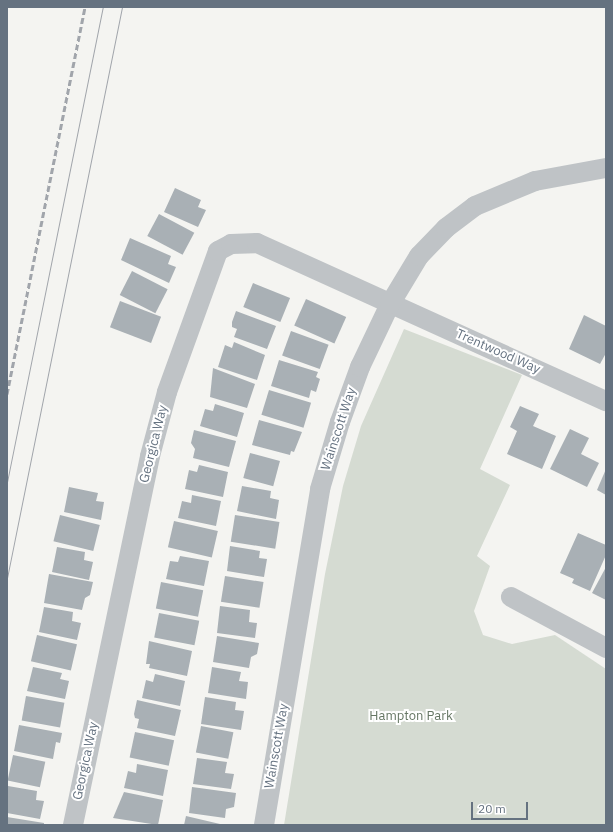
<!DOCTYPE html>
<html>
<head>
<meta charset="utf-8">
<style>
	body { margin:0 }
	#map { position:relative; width:613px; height:832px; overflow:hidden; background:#f4f4f1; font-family:"IBM Plex Sans",sans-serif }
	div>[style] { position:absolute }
	.green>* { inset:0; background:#d5dbd2 }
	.building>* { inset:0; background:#a9b0b5; transform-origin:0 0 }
	.street>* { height:20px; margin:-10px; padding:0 10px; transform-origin:10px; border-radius:10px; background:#bfc3c6 }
	.tram>* { height:1px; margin:-0.5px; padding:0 0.5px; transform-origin:0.5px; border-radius:0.5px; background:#a1a5ab }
	.rail>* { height:3px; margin-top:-1.5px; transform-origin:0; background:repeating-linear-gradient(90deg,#a1a5ab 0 6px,transparent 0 9px) }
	span { translate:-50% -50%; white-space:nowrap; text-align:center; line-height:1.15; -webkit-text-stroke:4px #fff; paint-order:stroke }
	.street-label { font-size:13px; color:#657280 }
	.park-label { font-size:13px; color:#667764 }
	.frame { position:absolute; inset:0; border:8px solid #657280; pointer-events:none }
	.scale { position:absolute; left:471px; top:802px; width:57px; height:18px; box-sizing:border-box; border:2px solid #657280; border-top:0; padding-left:5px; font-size:12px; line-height:14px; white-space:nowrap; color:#657280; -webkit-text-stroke:3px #fff; paint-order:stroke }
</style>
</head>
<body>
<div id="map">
	<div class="green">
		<i style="clip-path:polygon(404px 329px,522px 375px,480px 469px,510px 485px,477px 556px,490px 566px,474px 611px,483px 635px,512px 644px,555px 635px,606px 669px,606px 825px,284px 825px,325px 574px,343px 486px,361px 426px)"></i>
	</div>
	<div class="building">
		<i style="clip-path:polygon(175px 188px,201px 200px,198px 207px,206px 210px,198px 227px,164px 212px)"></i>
		<i style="left:159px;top:214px;width:40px;height:25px;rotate:28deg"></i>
		<i style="clip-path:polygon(130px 238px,171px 256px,168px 264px,176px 267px,169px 283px,121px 260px)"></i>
		<i style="left:132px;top:271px;width:40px;height:27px;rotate:27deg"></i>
		<i style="left:253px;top:283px;width:40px;height:26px;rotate:22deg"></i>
		<i style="left:306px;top:299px;width:44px;height:29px;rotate:24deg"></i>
		<i style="left:120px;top:301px;width:44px;height:28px;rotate:21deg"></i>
		<i style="clip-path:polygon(236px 311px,276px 326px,267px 349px,234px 337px,237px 329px,232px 327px,232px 322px)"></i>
		<i style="clip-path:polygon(584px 315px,606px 326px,606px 353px,600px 364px,569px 349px)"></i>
		<i style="left:291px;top:331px;width:40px;height:26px;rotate:20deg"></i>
		<i style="clip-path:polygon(234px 342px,265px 355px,257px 380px,218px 367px,225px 345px,232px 348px)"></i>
		<i style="clip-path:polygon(279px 360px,318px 372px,316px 377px,320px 379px,316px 392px,311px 390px,309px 398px,271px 386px)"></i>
		<i style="clip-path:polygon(213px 368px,255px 384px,247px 408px,210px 397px)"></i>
		<i style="left:269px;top:390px;width:44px;height:26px;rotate:17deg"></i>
		<i style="clip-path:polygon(215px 404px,244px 413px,237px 437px,200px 426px,205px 409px,213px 411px)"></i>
		<i style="clip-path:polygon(520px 406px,539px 414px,533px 426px,556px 436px,542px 469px,507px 454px,517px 431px,510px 427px)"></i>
		<i style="clip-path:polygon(259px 420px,302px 432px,294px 452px,291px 451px,290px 455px,252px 445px)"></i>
		<i style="clip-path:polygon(570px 429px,589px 438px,581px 454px,599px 463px,587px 487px,550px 469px)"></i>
		<i style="clip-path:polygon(194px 430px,236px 441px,229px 467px,193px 458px,195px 449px,191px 443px)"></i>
		<i style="left:250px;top:453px;width:31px;height:26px;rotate:15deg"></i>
		<i style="clip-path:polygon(199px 465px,228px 472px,223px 497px,185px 489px,189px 470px,197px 472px)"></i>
		<i style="clip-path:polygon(606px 469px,606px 495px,597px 490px)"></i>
		<i style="clip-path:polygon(242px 486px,271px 491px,270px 498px,279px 500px,276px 519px,237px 511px)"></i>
		<i style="clip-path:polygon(69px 487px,98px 493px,96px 501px,104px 502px,101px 520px,64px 512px)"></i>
		<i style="clip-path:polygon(192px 495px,221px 501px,216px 526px,178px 518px,182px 501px,191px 503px)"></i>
		<i style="left:60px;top:515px;width:41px;height:27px;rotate:14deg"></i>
		<i style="left:235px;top:515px;width:45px;height:27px;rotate:9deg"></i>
		<i style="left:174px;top:521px;width:45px;height:27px;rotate:13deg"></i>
		<i style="clip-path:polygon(578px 533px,606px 545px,606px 555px,590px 591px,572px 583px,574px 579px,560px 573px)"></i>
		<i style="clip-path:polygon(230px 546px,260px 551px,259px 558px,267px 559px,264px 577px,227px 571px)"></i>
		<i style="clip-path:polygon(57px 547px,85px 552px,84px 560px,93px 562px,89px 580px,52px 572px)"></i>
		<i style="clip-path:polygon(180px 556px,209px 561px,204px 586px,166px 579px,170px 561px,178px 562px)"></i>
		<i style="clip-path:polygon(606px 567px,606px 600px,592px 593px)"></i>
		<i style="clip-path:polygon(49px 574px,93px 582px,90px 595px,85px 598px,82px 610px,44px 603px)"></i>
		<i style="left:225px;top:576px;width:39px;height:26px;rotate:9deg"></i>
		<i style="left:161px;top:582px;width:43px;height:27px;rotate:11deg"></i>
		<i style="clip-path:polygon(220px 606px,250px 610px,249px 622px,257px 623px,255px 638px,217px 633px)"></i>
		<i style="clip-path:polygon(44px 607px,73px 612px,72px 621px,81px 623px,77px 640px,39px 632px)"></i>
		<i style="left:159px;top:613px;width:41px;height:25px;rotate:11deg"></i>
		<i style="left:37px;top:635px;width:41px;height:27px;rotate:13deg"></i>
		<i style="clip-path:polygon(217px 636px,259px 643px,257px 654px,251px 657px,249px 668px,213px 662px)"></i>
		<i style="clip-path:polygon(149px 641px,192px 651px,187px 676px,149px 668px,150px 664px,146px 664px)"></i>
		<i style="clip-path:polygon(33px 667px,62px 673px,60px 679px,69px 681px,65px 699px,27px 691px)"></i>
		<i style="clip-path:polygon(212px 667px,241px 672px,239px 681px,248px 682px,246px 699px,208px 693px)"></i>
		<i style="clip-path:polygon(155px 674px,185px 681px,180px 706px,142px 698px,146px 680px,153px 682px)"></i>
		<i style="left:26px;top:696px;width:39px;height:25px;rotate:10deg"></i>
		<i style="clip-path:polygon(205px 697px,236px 702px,235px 710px,244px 711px,241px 730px,201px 724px)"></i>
		<i style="clip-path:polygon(137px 700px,181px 710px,175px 736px,137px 728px,139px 719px,135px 718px,134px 714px)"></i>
		<i style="clip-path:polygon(19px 725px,62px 733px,60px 743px,56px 742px,53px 759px,14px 751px)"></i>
		<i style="left:201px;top:726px;width:33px;height:27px;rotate:11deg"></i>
		<i style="left:135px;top:732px;width:40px;height:26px;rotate:12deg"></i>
		<i style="left:13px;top:755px;width:33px;height:26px;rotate:12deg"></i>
		<i style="clip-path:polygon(197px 758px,227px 762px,225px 773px,234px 774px,231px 789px,193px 784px)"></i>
		<i style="clip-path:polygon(137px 764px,168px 770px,163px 796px,124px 788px,128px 771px,136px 773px)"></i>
		<i style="clip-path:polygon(8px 786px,37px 791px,36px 800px,44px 801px,40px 819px,7px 813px)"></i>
		<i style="clip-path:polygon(192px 787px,236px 793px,234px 807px,226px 809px,225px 818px,189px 813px)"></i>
		<i style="clip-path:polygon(124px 792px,163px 800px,158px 825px,113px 818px)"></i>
		<i style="clip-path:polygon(186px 816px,220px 824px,220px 825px,184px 825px)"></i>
		<i style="clip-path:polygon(7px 817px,44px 823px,44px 825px,7px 825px)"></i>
	</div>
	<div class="street">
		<i style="left:511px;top:597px;width:108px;rotate:28.2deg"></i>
		<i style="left:73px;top:825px;width:377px;rotate:-78.2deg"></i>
		<i style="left:150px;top:456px;width:66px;rotate:-75.1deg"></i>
		<i style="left:167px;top:392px;width:150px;rotate:-70.1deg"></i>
		<i style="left:218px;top:251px;width:15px;rotate:-28deg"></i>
		<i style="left:231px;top:244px;width:26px;rotate:-2deg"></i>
		<i style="left:257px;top:243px;width:383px;rotate:24.4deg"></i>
		<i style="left:264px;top:825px;width:341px;rotate:-80.5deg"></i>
		<i style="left:320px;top:489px;width:70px;rotate:-73.4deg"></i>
		<i style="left:340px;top:422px;width:59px;rotate:-70deg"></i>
		<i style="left:360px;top:367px;width:70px;rotate:-64.5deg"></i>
		<i style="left:390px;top:304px;width:56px;rotate:-58.9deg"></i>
		<i style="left:419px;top:256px;width:39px;rotate:-46deg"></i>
		<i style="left:446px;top:228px;width:36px;rotate:-37deg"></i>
		<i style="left:475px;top:206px;width:65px;rotate:-22.6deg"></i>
		<i style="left:535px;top:181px;width:72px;rotate:-10.4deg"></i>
	</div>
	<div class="tram">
		<i style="left:7px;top:482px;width:485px;rotate:-78.6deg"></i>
		<i style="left:7px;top:578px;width:582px;rotate:-78.61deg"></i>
	</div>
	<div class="rail">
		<i style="left:7px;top:394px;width:395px;rotate:-78.6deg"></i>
	</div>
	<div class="street-label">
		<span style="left:498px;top:352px;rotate:24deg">Trentwood Way</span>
		<span style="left:339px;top:429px;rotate:-72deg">Wainscott Way</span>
		<span style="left:154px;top:444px;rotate:-76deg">Georgica Way</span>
		<span style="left:277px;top:746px;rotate:-80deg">Wainscott Way</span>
		<span style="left:86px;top:761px;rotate:-78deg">Georgica Way</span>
	</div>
	<div class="park-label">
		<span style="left:411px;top:716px">Hampton Park</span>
	</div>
	<div class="frame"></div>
	<div class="scale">20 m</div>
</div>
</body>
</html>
